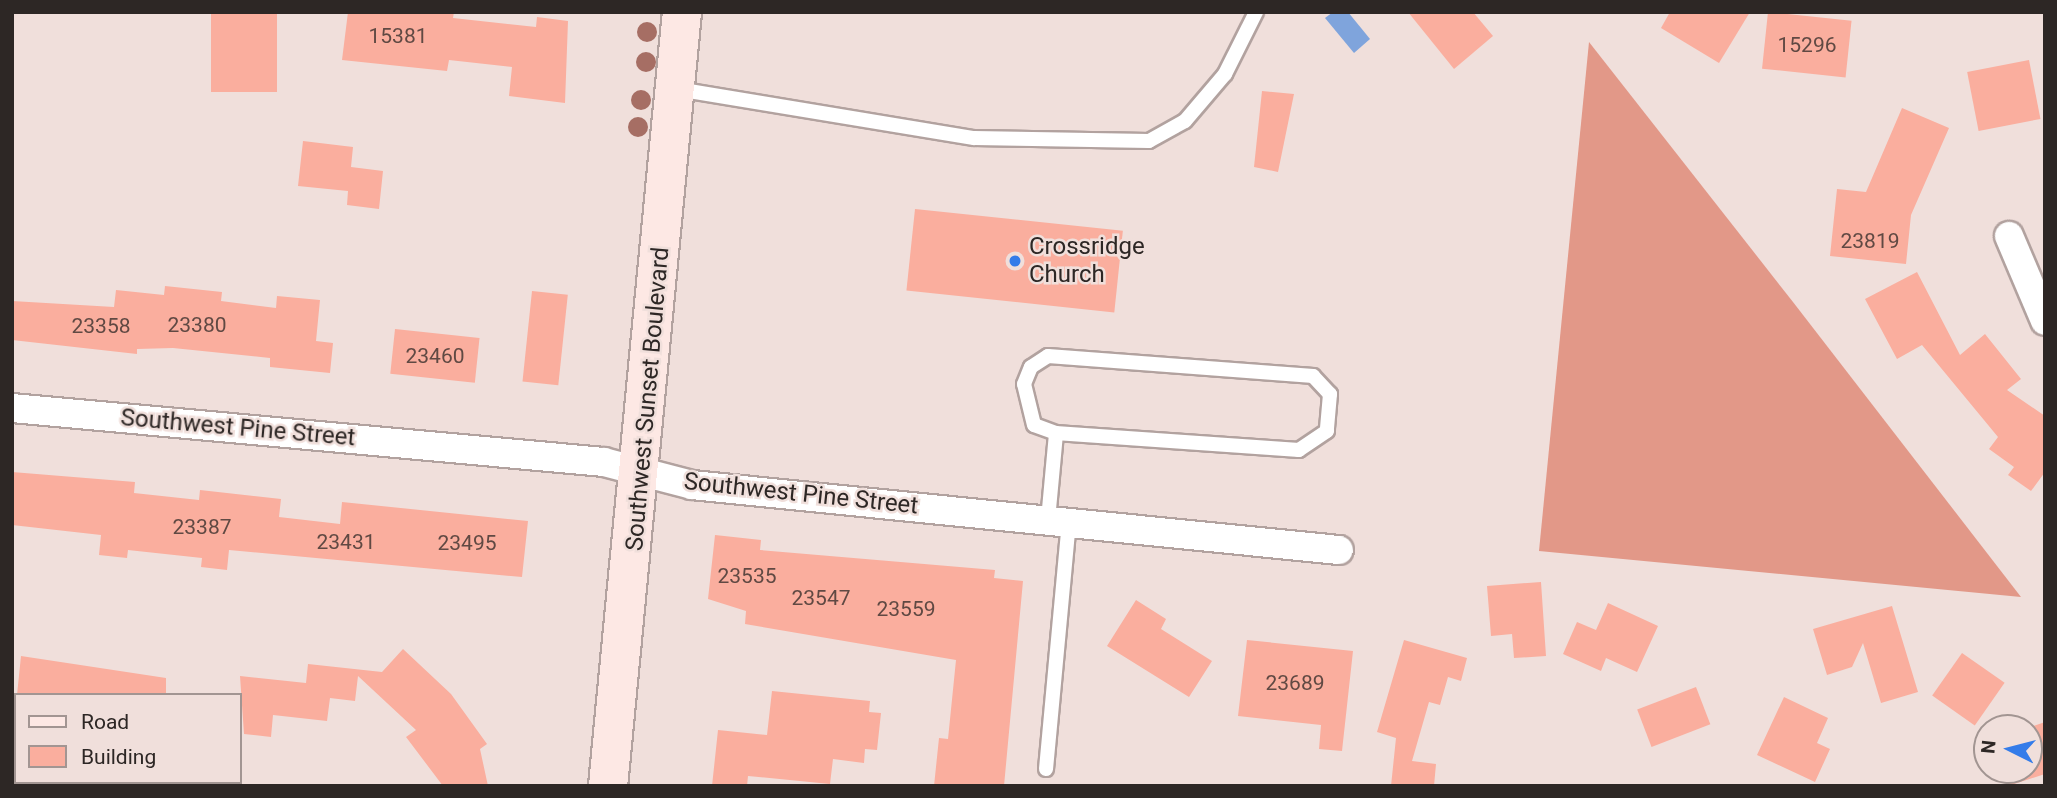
<!DOCTYPE html>
<html>
<head>
<meta charset="utf-8">
<style>
	body { margin:0 }
	#map { position:relative; width:2057px; height:798px; overflow:hidden; background:#f0dfdb; font-family:Roboto,sans-serif }
	div>[style] { position:absolute }
	.forest>* { inset:0; background:#e29888 }
	.water>* { inset:0; background:#7fa4dc }
	.building>* { inset:0; background:#faae9e; transform-origin:0 0 }
	.roads { filter:drop-shadow(2px 0 #b2a29f) drop-shadow(-2px 0 #b2a29f) drop-shadow(0 2px #b2a29f) drop-shadow(0 -2px #b2a29f) }
	.service>* { height:14px; margin:-7px; padding:0 7px; transform-origin:7px; border-radius:7px; background:#fff }
	.minor>* { height:28px; margin:-14px; padding:0 14px; transform-origin:14px; border-radius:14px; background:#fff }
	.secondary>* { height:38px; margin:-19px; padding:0 19px; transform-origin:19px; border-radius:19px; background:#fde8e4 }
	.trees>* { width:20px; height:20px; margin:-10px; border-radius:50%; background:#a66e64 }
	.dots>* { width:19px; height:19px; translate:-50% -50%; box-sizing:border-box; border:4px solid #f0dfdb; border-radius:50% }
	span { translate:-50% -50%; white-space:nowrap; text-align:center; line-height:1.15; -webkit-text-stroke:5px #f0dfdb; paint-order:stroke }
	.number-label { font-size:21px; color:#604943 }
	.number-label span { -webkit-text-stroke-width:0 }
	.poi-label { font-size:24px; color:#2d2725 }
	.left { translate:0 -50%; text-align:left }
	.street-label { font-size:24px; color:#2d2725 }
	.frame { position:absolute; inset:0; border:14px solid #2d2725; pointer-events:none }
	.legend { position:absolute; left:14px; top:693px; width:228px; height:91px; box-sizing:border-box; background:#f0dfdb; border:2px solid #a29592; margin:0; padding:9px 12px; list-style:none; font-size:21px; color:#2d2725 }
	.legend li { display:flex; align-items:center; gap:14px; height:35px }
	.legend b { width:35px; border:2px solid #a29592 }
	.north { position:absolute; left:1973px; top:714px; width:70px; height:70px; box-sizing:border-box; background:#f0dfdb; border:2px solid #a29592; border-radius:50%; rotate:276deg; font-size:19px; font-weight:700; line-height:28px; text-align:center; color:#2d2725 }
	.north::after { content:''; display:block; margin:auto; width:24px; height:32px; background:#347ce9; clip-path:polygon(50% 0,100% 100%,50% 72%,0 100%) }
</style>
</head>
<body>
<div id="map">
	<div class="forest">
		<i style="clip-path:polygon(1589px 42px,1793px 302px,2021px 597px,1539px 551px)"></i>
	</div>
	<div class="water">
		<i style="clip-path:polygon(1333px 12px,1348px 12px,1370px 39px,1354px 53px,1325px 18px)"></i>
	</div>
	<div class="building">
		<i style="left:211px;top:12px;width:66px;height:80px"></i>
		<i style="clip-path:polygon(348px 12px,454px 12px,453px 18px,536px 27px,537px 17px,568px 21px,565px 103px,509px 96px,512px 67px,449px 60px,447px 71px,342px 60px)"></i>
		<i style="clip-path:polygon(1408px 12px,1473px 12px,1493px 36px,1454px 69px)"></i>
		<i style="clip-path:polygon(1670px 12px,1750px 12px,1719px 63px,1661px 28px)"></i>
		<i style="left:1768px;top:12px;width:84px;height:57px;rotate:6deg"></i>
		<i style="left:2029px;top:60px;width:60px;height:63px;rotate:79deg"></i>
		<i style="clip-path:polygon(1262px 91px,1294px 94px,1278px 172px,1254px 167px)"></i>
		<i style="clip-path:polygon(1902px 108px,1949px 128px,1911px 215px,1906px 264px,1830px 256px,1837px 189px,1866px 192px)"></i>
		<i style="clip-path:polygon(303px 141px,353px 147px,351px 167px,383px 171px,379px 209px,347px 205px,348px 191px,298px 186px)"></i>
		<i style="left:915px;top:209px;width:209px;height:82px;rotate:6deg"></i>
		<i style="clip-path:polygon(1917px 272px,1960px 355px,1985px 334px,2021px 379px,2007px 390px,2045px 416px,2045px 472px,2031px 491px,2008px 475px,2014px 467px,1989px 449px,1998px 437px,1922px 345px,1897px 359px,1865px 299px)"></i>
		<i style="clip-path:polygon(165px 286px,222px 292px,221px 301px,276px 308px,277px 296px,320px 300px,316px 341px,333px 343px,330px 373px,270px 367px,270px 358px,173px 348px,137px 349px,137px 354px,12px 340px,12px 301px,114px 307px,116px 290px,164px 295px)"></i>
		<i style="left:532px;top:291px;width:36px;height:91px;rotate:6deg"></i>
		<i style="left:395px;top:329px;width:85px;height:45px;rotate:6deg"></i>
		<i style="clip-path:polygon(12px 472px,135px 482px,134px 493px,199px 500px,200px 490px,281px 499px,279px 517px,340px 524px,342px 502px,528px 521px,522px 577px,229px 550px,227px 570px,201px 567px,202px 558px,128px 550px,127px 558px,99px 555px,101px 535px,12px 525px)"></i>
		<i style="clip-path:polygon(715px 535px,761px 540px,760px 550px,995px 570px,994px 578px,1023px 581px,1004px 786px,934px 786px,939px 738px,948px 739px,956px 660px,745px 624px,746px 611px,708px 599px)"></i>
		<i style="clip-path:polygon(1541px 582px,1546px 656px,1514px 658px,1512px 634px,1491px 636px,1487px 586px)"></i>
		<i style="clip-path:polygon(1136px 600px,1166px 619px,1161px 629px,1212px 661px,1189px 697px,1107px 646px)"></i>
		<i style="clip-path:polygon(1608px 603px,1658px 626px,1637px 672px,1606px 658px,1601px 671px,1563px 654px,1577px 622px,1596px 630px)"></i>
		<i style="clip-path:polygon(1892px 606px,1918px 692px,1881px 703px,1863px 643px,1852px 667px,1827px 675px,1813px 629px)"></i>
		<i style="clip-path:polygon(1247px 640px,1353px 651px,1342px 751px,1319px 749px,1321px 725px,1238px 716px)"></i>
		<i style="clip-path:polygon(1404px 640px,1467px 658px,1461px 681px,1448px 677px,1440px 705px,1429px 702px,1412px 761px,1436px 764px,1434px 786px,1391px 786px,1396px 738px,1377px 732px)"></i>
		<i style="clip-path:polygon(403px 649px,451px 694px,487px 744px,480px 749px,488px 786px,443px 786px,406px 737px,416px 730px,358px 676px,355px 701px,330px 698px,327px 721px,273px 715px,271px 737px,244px 734px,240px 676px,306px 683px,308px 664px,382px 672px)"></i>
		<i style="left:1962px;top:653px;width:52px;height:52px;rotate:35deg"></i>
		<i style="clip-path:polygon(21px 656px,166px 678px,166px 695px,17px 695px)"></i>
		<i style="left:1696px;top:687px;width:40px;height:63px;rotate:69deg"></i>
		<i style="clip-path:polygon(772px 691px,870px 701px,869px 712px,881px 713px,877px 750px,865px 749px,864px 763px,833px 759px,830px 784px,748px 776px,747px 786px,712px 786px,718px 730px,767px 735px)"></i>
		<i style="clip-path:polygon(1784px 697px,1828px 718px,1817px 743px,1830px 749px,1815px 782px,1757px 755px)"></i>
		<i style="clip-path:polygon(2045px 722px,2045px 774px,2008px 786px,2003px 770px,2029px 770px,2028px 728px)"></i>
	</div>
	<div class="roads">
		<div class="service">
			<i style="left:677px;top:89px;width:301px;rotate:9.4deg"></i>
			<i style="left:974px;top:138px;width:175px;rotate:1deg"></i>
			<i style="left:1149px;top:141px;width:41px;rotate:-29.1deg"></i>
			<i style="left:1185px;top:121px;width:62px;rotate:-49.6deg"></i>
			<i style="left:1225px;top:74px;width:69px;rotate:-63.4deg"></i>
			<i style="left:1048px;top:520px;width:87px;rotate:-84.7deg"></i>
			<i style="left:1056px;top:433px;width:23px;rotate:-160deg"></i>
			<i style="left:1034px;top:425px;width:42px;rotate:-103.7deg"></i>
			<i style="left:1024px;top:384px;width:18px;rotate:-68deg"></i>
			<i style="left:1031px;top:367px;width:20px;rotate:-33deg"></i>
			<i style="left:1048px;top:356px;width:266px;rotate:4.3deg"></i>
			<i style="left:1313px;top:376px;width:25px;rotate:47deg"></i>
			<i style="left:1330px;top:394px;width:37px;rotate:95deg"></i>
			<i style="left:1327px;top:431px;width:34px;rotate:146deg"></i>
			<i style="left:1299px;top:450px;width:244px;rotate:-176deg"></i>
			<i style="left:1046px;top:769px;width:248px;rotate:-84.7deg"></i>
		</div>
		<div class="minor">
			<i style="left:2009px;top:236px;width:92px;rotate:67deg"></i>
			<i style="left:12px;top:408px;width:594px;rotate:5.21deg"></i>
			<i style="left:604px;top:462px;width:91px;rotate:14.6deg"></i>
			<i style="left:692px;top:485px;width:650px;rotate:5.74deg"></i>
			<i style="left:32px;top:782px;width:32px;rotate:7deg"></i>
		</div>
		<div class="secondary">
			<i style="left:608px;top:786px;width:778px;rotate:-84.54deg"></i>
		</div>
	</div>
	<div class="trees">
		<i style="left:647px;top:32px"></i>
		<i style="left:646px;top:62px"></i>
		<i style="left:641px;top:100px"></i>
		<i style="left:638px;top:127px"></i>
	</div>
	<div class="dots">
		<i style="left:1015px;top:261px;background:#347ce9"></i>
	</div>
	<div class="number-label">
		<span style="left:398px;top:36px">15381</span>
		<span style="left:1807px;top:45px">15296</span>
		<span style="left:1870px;top:241px">23819</span>
		<span style="left:197px;top:325px">23380</span>
		<span style="left:101px;top:326px">23358</span>
		<span style="left:435px;top:356px">23460</span>
		<span style="left:202px;top:527px">23387</span>
		<span style="left:346px;top:542px">23431</span>
		<span style="left:467px;top:543px">23495</span>
		<span style="left:747px;top:576px">23535</span>
		<span style="left:821px;top:598px">23547</span>
		<span style="left:906px;top:609px">23559</span>
		<span style="left:1295px;top:683px">23689</span>
	</div>
	<div class="poi-label">
		<span class="left" style="left:1029px;top:261px">Crossridge<br>Church</span>
	</div>
	<div class="street-label">
		<span style="left:648px;top:399px;rotate:-85deg">Southwest Sunset Boulevard</span>
		<span style="left:238px;top:428px;rotate:5deg">Southwest Pine Street</span>
		<span style="left:801px;top:494px;rotate:6deg">Southwest Pine Street</span>
	</div>
	<div class="frame"></div>
	<ul class="legend">
	<li><b style="height:9px;background:#fde8e4"></b>Road</li>
	<li><b style="height:19px;background:#faae9e"></b>Building</li>
	</ul>
	<div class="north">N</div>
</div>
</body>
</html>
